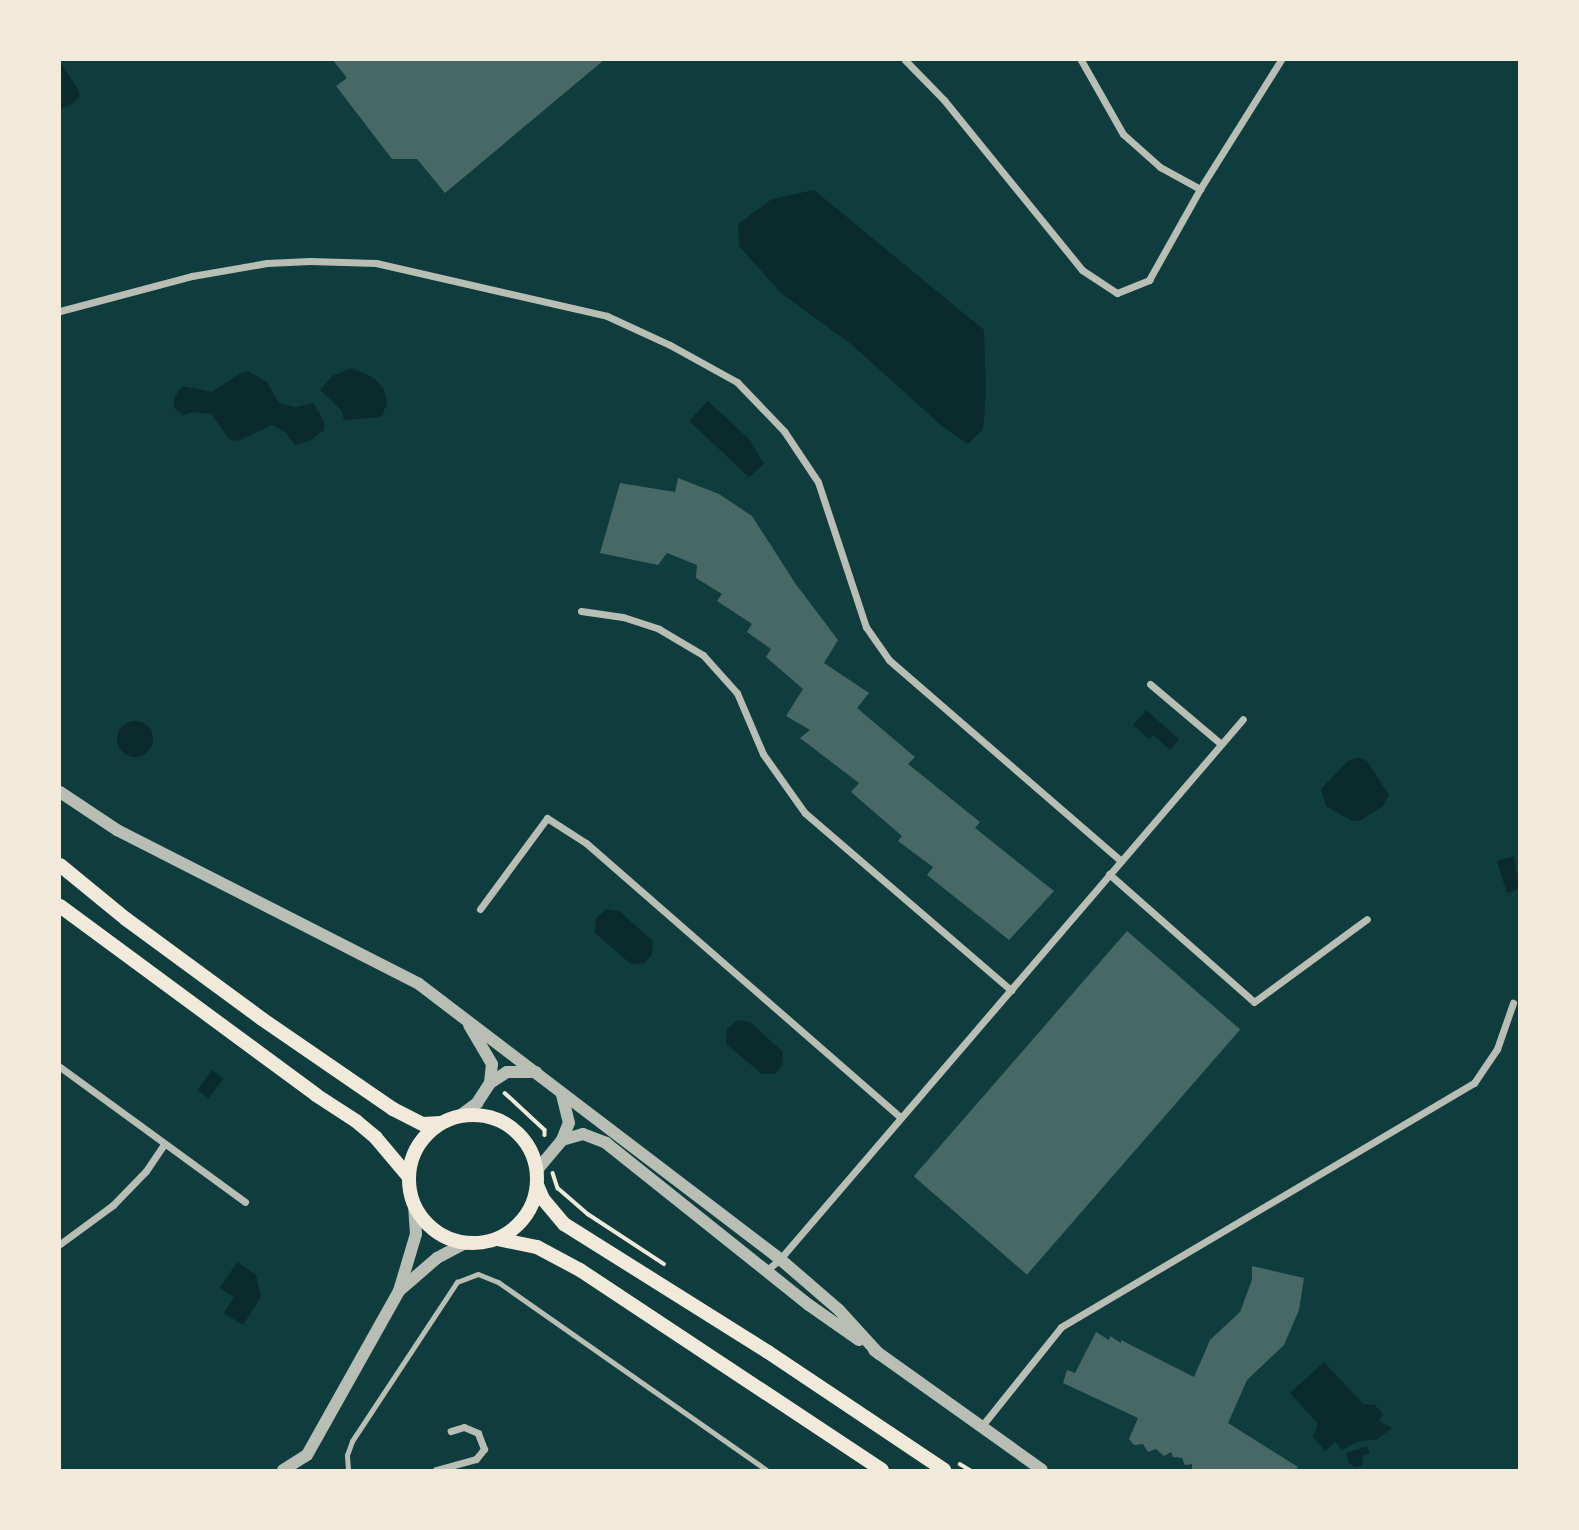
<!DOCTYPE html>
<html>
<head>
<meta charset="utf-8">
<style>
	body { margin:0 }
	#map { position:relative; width:1579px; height:1530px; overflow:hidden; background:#0f3d3e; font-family:"Sofia Sans Condensed",sans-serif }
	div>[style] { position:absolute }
	.water>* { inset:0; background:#0a2a2b; transform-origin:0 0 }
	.round { border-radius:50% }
	.building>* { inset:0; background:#486865; transform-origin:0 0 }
	.path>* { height:3.5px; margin:-1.75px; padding:0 1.75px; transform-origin:1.75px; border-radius:1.75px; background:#f1e9da }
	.service>* { height:5px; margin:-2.5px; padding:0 2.5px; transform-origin:2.5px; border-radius:2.5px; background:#b8beb3 }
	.minor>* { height:7px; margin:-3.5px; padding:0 3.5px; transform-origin:3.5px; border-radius:3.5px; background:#b8beb3 }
	.tertiary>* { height:12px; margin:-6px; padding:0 6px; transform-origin:6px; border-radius:6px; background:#b8beb3 }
	.secondary>* { height:14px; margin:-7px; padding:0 7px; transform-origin:7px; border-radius:7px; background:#f1e9da }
	.secondary>.ring { margin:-7px; padding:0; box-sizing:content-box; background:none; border:14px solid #f1e9da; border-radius:50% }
	span { translate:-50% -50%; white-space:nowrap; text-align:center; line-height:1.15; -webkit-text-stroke:7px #f1e9da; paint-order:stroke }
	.frame { position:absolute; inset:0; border:61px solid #f1e9da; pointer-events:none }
</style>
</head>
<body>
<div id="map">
	<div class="water">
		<i style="clip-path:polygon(61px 63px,79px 91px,79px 98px,69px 106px,60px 108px)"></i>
		<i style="clip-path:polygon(814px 190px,984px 330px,986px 393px,983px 429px,968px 444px,942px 426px,851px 344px,781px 293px,739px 246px,738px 224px,772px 199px)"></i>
		<i style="clip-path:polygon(352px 368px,374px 378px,384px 389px,387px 404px,381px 417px,344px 420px,342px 411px,320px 390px,332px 376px)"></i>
		<i style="clip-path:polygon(248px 371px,267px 382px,279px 403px,295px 407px,313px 403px,324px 421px,324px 430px,310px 441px,295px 445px,285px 432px,272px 425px,238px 441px,229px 439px,211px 414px,194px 412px,183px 415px,174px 408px,174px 398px,182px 386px,212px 392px,241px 373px)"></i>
		<i style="clip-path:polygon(708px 401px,749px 439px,764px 464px,749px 477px,689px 421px)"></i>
		<i style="clip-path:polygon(1146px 710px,1179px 739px,1170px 750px,1153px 735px,1149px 739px,1133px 725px)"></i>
		<i class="round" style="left:117px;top:721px;width:36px;height:36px"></i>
		<i style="clip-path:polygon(1358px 757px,1367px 761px,1389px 795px,1383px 806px,1361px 820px,1352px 821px,1326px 806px,1321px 789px,1348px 761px)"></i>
		<i style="clip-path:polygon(1514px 856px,1519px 889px,1507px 893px,1497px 861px)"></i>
		<i style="clip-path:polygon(607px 909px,619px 911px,653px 941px,652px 955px,644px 963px,631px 964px,595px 933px,596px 918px)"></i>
		<i style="clip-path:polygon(737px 1020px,750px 1022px,783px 1052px,782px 1066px,774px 1074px,762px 1074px,726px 1044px,727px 1029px)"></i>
		<i style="left:212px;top:1070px;width:14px;height:25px;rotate:36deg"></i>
		<i style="clip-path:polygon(237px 1262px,256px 1275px,261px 1297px,243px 1325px,224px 1313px,234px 1297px,220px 1288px)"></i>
		<i style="clip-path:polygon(1324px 1362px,1363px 1404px,1375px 1405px,1383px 1414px,1379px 1421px,1392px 1428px,1377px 1439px,1357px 1442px,1342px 1450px,1335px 1442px,1325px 1451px,1313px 1437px,1318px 1424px,1290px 1393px)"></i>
		<i style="clip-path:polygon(1367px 1446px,1370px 1454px,1362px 1456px,1363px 1466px,1355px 1467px,1349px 1463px,1346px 1453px)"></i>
	</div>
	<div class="building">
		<i style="clip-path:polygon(333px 60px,604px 60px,445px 193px,417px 159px,392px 159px,336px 86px,347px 78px)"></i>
		<i style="clip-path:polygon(678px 478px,719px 494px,752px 516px,795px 583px,838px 640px,824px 663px,869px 693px,857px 708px,915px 757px,908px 764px,980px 822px,975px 828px,1054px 891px,1009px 940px,927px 875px,933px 867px,898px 841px,902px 836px,851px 792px,859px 783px,800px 738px,810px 730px,786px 716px,803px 689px,766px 657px,771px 649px,747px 632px,752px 624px,717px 601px,722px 594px,696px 578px,697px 565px,667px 553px,658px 565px,600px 553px,620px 483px,675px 492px)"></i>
		<i style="left:1127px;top:931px;width:150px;height:325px;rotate:41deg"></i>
		<i style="clip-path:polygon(1252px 1266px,1304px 1278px,1299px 1310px,1284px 1345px,1247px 1380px,1228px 1423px,1298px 1467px,1295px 1470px,1192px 1470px,1192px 1464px,1185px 1465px,1182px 1458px,1173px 1457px,1171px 1452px,1164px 1456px,1156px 1449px,1148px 1452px,1143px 1444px,1134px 1445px,1129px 1439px,1138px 1418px,1063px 1383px,1067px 1370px,1075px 1373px,1096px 1332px,1109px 1340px,1110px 1336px,1121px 1343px,1121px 1340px,1194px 1377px,1210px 1340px,1240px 1312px,1252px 1280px)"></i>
	</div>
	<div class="path">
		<i style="left:505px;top:1093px;width:54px;rotate:42.8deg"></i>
		<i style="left:545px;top:1130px;width:5px;rotate:90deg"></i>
		<i style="left:553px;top:1173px;width:16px;rotate:72deg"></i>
		<i style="left:558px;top:1188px;width:40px;rotate:41deg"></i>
		<i style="left:588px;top:1214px;width:91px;rotate:33.3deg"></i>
		<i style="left:960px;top:1464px;width:12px;rotate:31deg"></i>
	</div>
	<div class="service">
		<i style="left:348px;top:1470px;width:15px;rotate:-94deg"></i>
		<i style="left:347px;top:1455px;width:15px;rotate:-70deg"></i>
		<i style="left:352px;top:1441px;width:191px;rotate:-56.6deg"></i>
		<i style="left:457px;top:1282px;width:22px;rotate:-21deg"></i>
		<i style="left:478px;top:1274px;width:22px;rotate:22deg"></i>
		<i style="left:498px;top:1282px;width:327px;rotate:35deg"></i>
	</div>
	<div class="minor">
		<i style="left:905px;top:60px;width:56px;rotate:45.7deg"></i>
		<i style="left:944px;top:100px;width:219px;rotate:50.9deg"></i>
		<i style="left:1082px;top:270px;width:42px;rotate:33.3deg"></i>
		<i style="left:1117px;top:293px;width:35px;rotate:-22deg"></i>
		<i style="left:1149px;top:280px;width:104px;rotate:-60.7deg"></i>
		<i style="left:1200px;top:189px;width:152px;rotate:-57.9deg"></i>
		<i style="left:1081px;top:60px;width:85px;rotate:60.4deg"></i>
		<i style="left:1123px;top:134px;width:50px;rotate:41.7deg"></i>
		<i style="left:1160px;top:167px;width:46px;rotate:28.8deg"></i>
		<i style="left:60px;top:311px;width:137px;rotate:-14.9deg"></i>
		<i style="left:192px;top:276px;width:76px;rotate:-9.8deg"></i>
		<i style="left:267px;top:263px;width:43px;rotate:-2.7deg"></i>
		<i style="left:310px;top:261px;width:66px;rotate:1.7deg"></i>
		<i style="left:376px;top:263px;width:237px;rotate:12.9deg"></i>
		<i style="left:607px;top:316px;width:69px;rotate:24.7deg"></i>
		<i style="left:670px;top:345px;width:77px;rotate:28.9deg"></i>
		<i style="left:737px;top:382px;width:68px;rotate:46.2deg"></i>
		<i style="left:784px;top:431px;width:61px;rotate:56.3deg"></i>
		<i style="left:818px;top:482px;width:153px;rotate:71.7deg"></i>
		<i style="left:866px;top:627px;width:40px;rotate:55.1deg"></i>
		<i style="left:889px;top:660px;width:307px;rotate:40.9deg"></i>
		<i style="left:581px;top:611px;width:42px;rotate:8.1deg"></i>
		<i style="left:623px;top:617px;width:38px;rotate:18deg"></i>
		<i style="left:659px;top:629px;width:51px;rotate:30.6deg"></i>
		<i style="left:703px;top:655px;width:51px;rotate:48.2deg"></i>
		<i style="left:737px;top:693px;width:66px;rotate:66.9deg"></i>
		<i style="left:763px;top:754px;width:72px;rotate:54.6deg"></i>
		<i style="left:805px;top:813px;width:272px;rotate:40.7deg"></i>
		<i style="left:1150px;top:684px;width:93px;rotate:40.2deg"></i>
		<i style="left:1109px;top:874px;width:193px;rotate:41.4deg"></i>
		<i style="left:1254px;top:1002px;width:140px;rotate:-36.3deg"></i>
		<i style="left:480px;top:909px;width:113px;rotate:-53.6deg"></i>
		<i style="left:547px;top:818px;width:46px;rotate:32.7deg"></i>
		<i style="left:586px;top:843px;width:417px;rotate:41.1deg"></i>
		<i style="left:60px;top:1067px;width:229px;rotate:36.1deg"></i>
		<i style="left:60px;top:1244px;width:66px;rotate:-36.3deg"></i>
		<i style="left:113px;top:1205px;width:47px;rotate:-45.9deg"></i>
		<i style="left:146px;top:1171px;width:32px;rotate:-56deg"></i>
		<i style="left:767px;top:1270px;width:17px;rotate:-40deg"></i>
		<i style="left:780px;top:1259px;width:711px;rotate:-49.39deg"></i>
		<i style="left:981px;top:1427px;width:128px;rotate:-51.3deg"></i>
		<i style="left:1061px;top:1327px;width:480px;rotate:-30.6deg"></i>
		<i style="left:1474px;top:1083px;width:41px;rotate:-55.9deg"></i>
		<i style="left:1497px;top:1049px;width:49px;rotate:-70.8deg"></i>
		<i style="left:436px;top:1470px;width:41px;rotate:-15.4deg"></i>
		<i style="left:476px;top:1459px;width:13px;rotate:-51deg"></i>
		<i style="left:484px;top:1449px;width:17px;rotate:-111deg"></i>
		<i style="left:478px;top:1433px;width:15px;rotate:-157deg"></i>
		<i style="left:464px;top:1427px;width:14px;rotate:163deg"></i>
	</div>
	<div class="tertiary">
		<i style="left:60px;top:792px;width:69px;rotate:33.7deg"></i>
		<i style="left:117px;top:830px;width:339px;rotate:27deg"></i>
		<i style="left:419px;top:984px;width:454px;rotate:37.3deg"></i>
		<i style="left:780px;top:1259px;width:78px;rotate:40.8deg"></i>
		<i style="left:839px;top:1310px;width:59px;rotate:47.7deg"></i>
		<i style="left:490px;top:1083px;width:20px;rotate:-33deg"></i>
		<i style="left:507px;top:1072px;width:29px"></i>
		<i style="left:458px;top:1117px;width:24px;rotate:-36deg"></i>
		<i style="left:477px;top:1103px;width:24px;rotate:-57deg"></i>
		<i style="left:490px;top:1083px;width:19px;rotate:-84deg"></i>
		<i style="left:492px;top:1064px;width:45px;rotate:-120.5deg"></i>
		<i style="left:562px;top:1140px;width:22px;rotate:-16deg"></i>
		<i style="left:583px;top:1134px;width:25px;rotate:21deg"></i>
		<i style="left:606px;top:1143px;width:260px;rotate:38.6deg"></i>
		<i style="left:809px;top:1305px;width:61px;rotate:35deg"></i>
		<i style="left:537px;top:1170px;width:39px;rotate:-50deg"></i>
		<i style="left:562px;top:1140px;width:18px;rotate:-68deg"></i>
		<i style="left:569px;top:1123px;width:30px;rotate:-104deg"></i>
		<i style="left:399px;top:1291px;width:50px;rotate:-41deg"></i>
		<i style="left:437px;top:1258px;width:32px;rotate:-28deg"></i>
		<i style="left:874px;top:1350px;width:206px;rotate:35.5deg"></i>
		<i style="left:283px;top:1470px;width:28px;rotate:-32deg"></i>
		<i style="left:307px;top:1455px;width:188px;rotate:-60.7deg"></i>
		<i style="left:399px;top:1291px;width:59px;rotate:-73.4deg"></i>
		<i style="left:416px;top:1234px;width:32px;rotate:-94deg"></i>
	</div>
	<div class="secondary">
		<i style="left:60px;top:865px;width:85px;rotate:39.3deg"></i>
		<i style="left:126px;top:919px;width:169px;rotate:36.3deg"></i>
		<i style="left:262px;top:1019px;width:159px;rotate:34.5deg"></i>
		<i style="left:393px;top:1109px;width:34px;rotate:27deg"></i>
		<i style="left:423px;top:1124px;width:18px;rotate:-3deg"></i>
		<i style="left:60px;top:906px;width:318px;rotate:36.4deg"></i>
		<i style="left:316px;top:1095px;width:48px;rotate:33deg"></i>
		<i style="left:356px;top:1121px;width:26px;rotate:40deg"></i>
		<i style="left:376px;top:1138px;width:51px;rotate:49.8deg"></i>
		<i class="ring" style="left:409px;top:1115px;width:114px;height:114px"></i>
		<i style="left:537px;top:1185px;width:15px;rotate:67deg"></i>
		<i style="left:543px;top:1199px;width:33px;rotate:50deg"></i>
		<i style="left:564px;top:1224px;width:241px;rotate:32.1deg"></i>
		<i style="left:768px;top:1352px;width:212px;rotate:33.8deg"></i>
		<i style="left:497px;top:1239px;width:41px;rotate:11.3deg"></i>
		<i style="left:537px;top:1247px;width:49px;rotate:28.1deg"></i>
		<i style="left:580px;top:1270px;width:362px;rotate:33.5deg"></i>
	</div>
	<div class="frame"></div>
</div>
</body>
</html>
